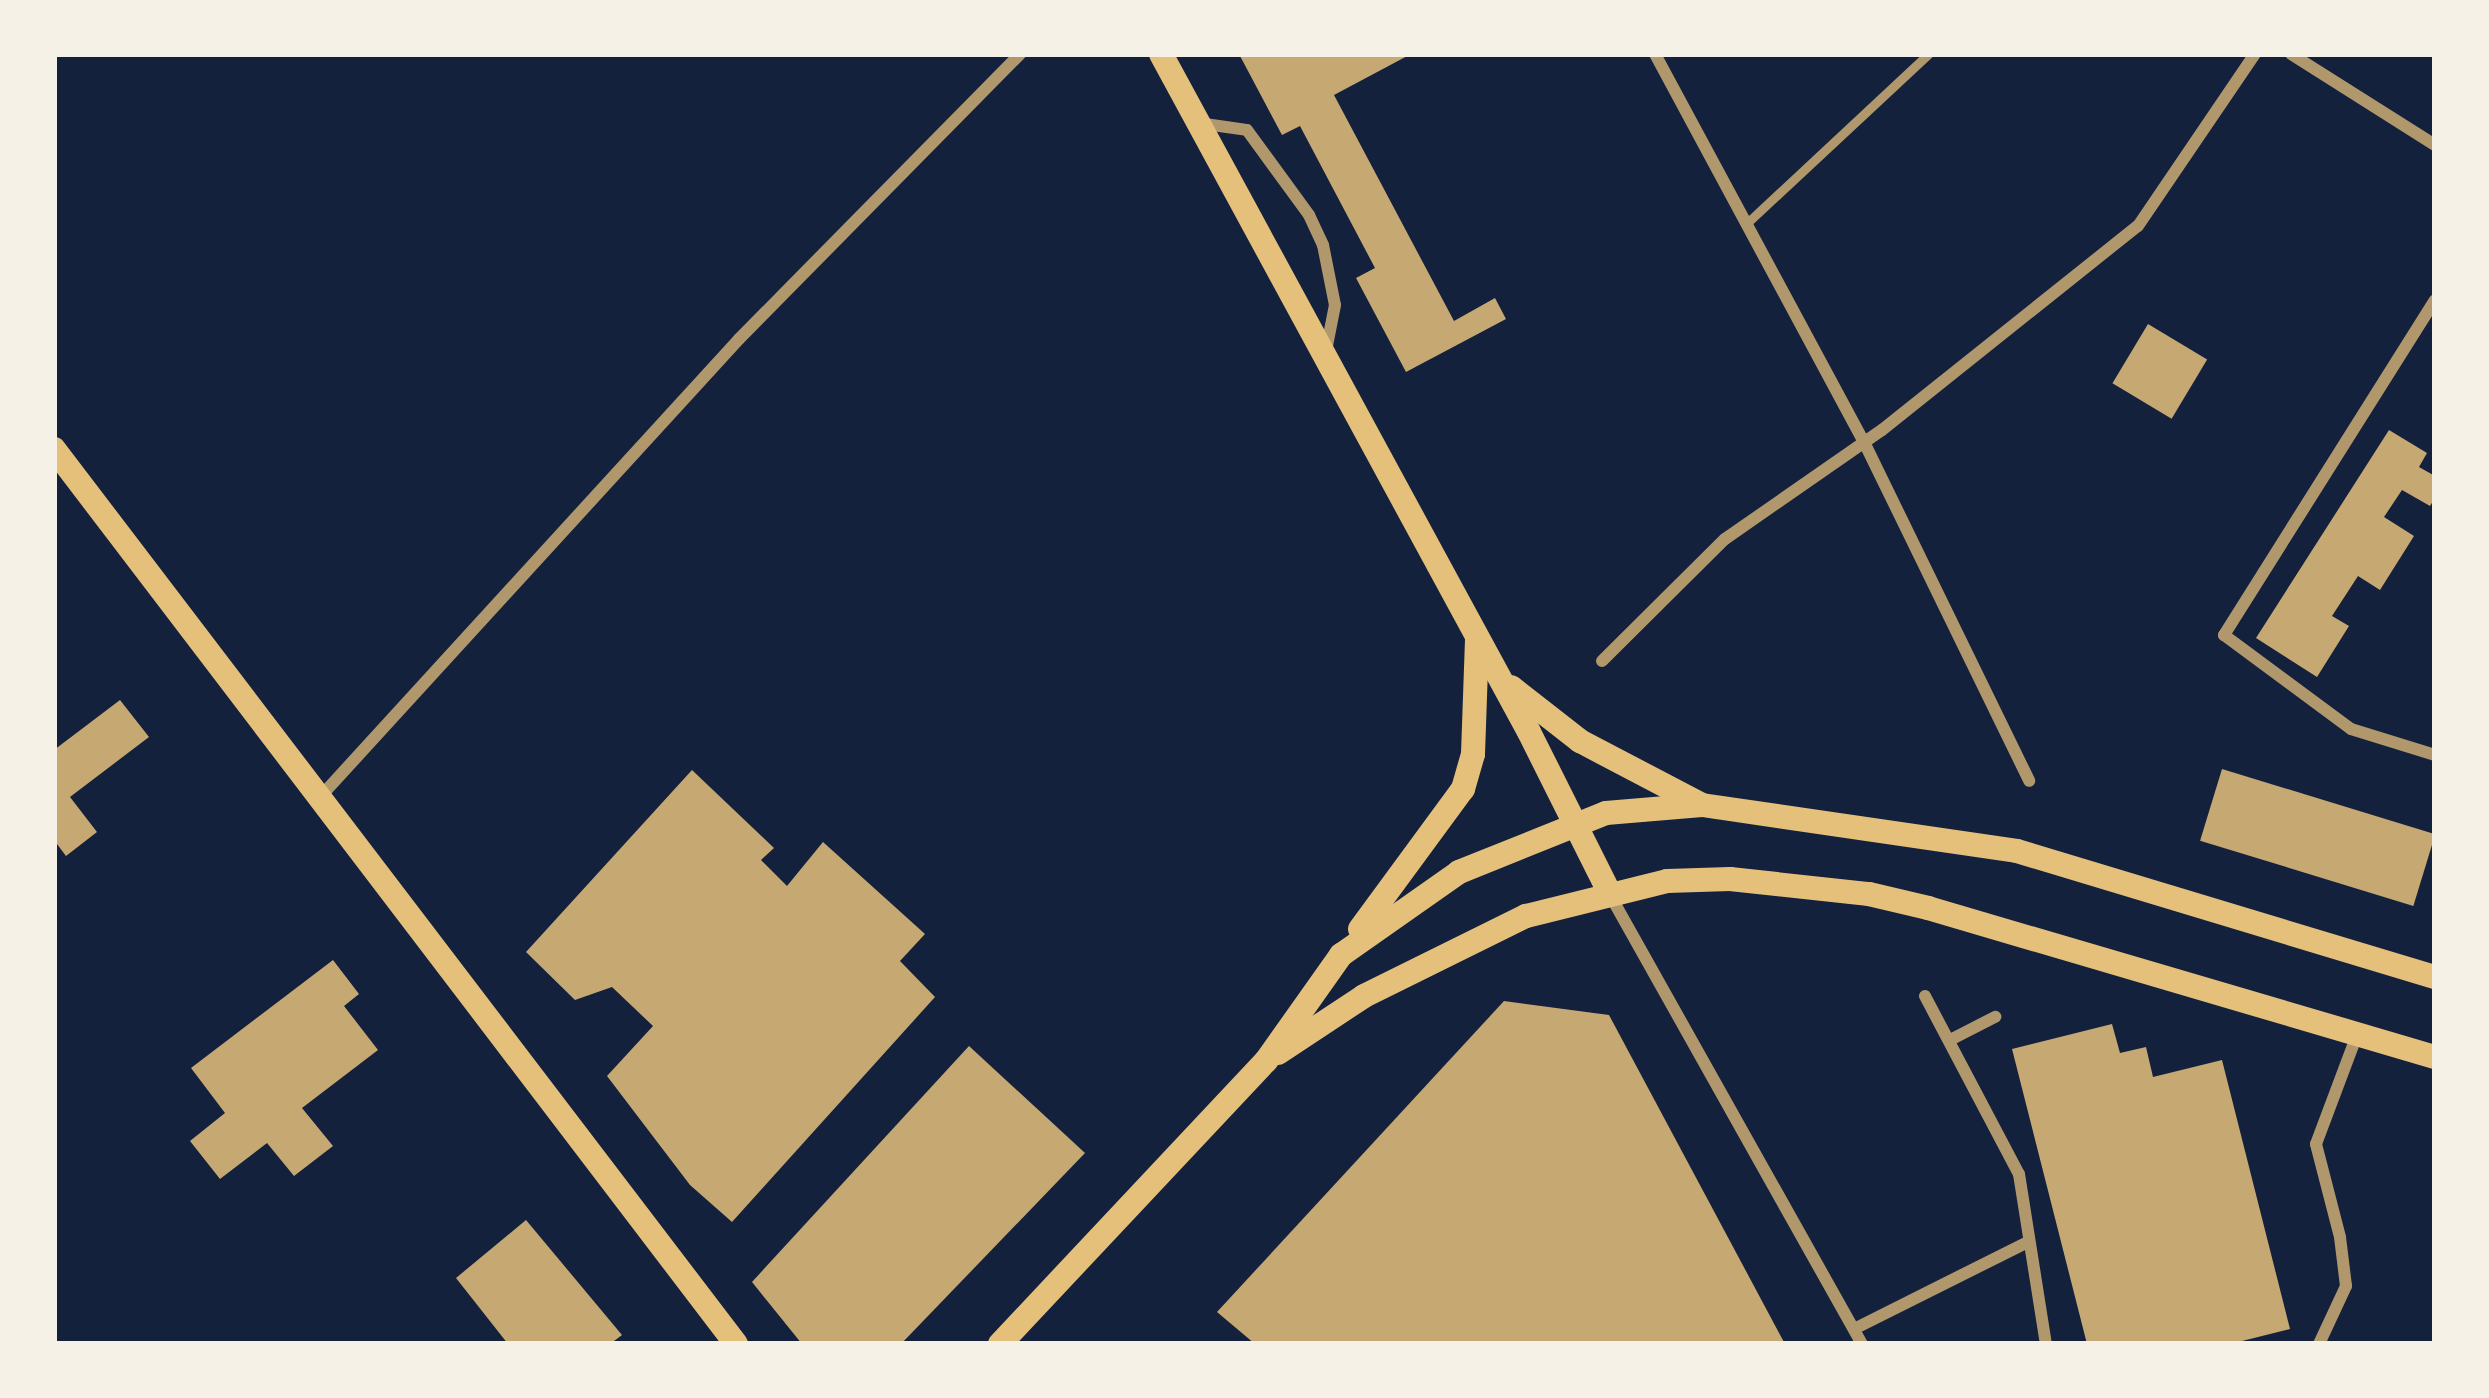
<!DOCTYPE html>
<html>
<head>
<meta charset="utf-8">
<style>
	body { margin:0 }
	#map { position:relative; width:2489px; height:1398px; overflow:hidden; background:#14213d; font-family:Quicksand,sans-serif }
	div>[style] { position:absolute }
	.building>* { inset:0; background:#c6a872; transform-origin:0 0 }
	.service>* { height:9px; margin:-4.5px; padding:0 4.5px; transform-origin:4.5px; border-radius:4.5px; background:#b1986c }
	.minor>* { height:12px; margin:-6px; padding:0 6px; transform-origin:6px; border-radius:6px; background:#b1986c }
	.secondary>* { height:24px; margin:-12px; padding:0 12px; transform-origin:12px; border-radius:12px; background:#e5c07b }
	span { translate:-50% -50%; white-space:nowrap; text-align:center; line-height:1.15; -webkit-text-stroke:10px #f6f1e7; paint-order:stroke }
	.frame { position:absolute; inset:0; border:57px solid #f6f1e7; pointer-events:none }
</style>
</head>
<body>
<div id="map">
	<div class="building">
		<i style="clip-path:polygon(1239px 54px,1411px 54px,1334px 95px,1454px 321px,1495px 298px,1506px 319px,1406px 372px,1356px 278px,1375px 268px,1300px 126px,1282px 135px)"></i>
		<i style="left:2148px;top:324px;width:69px;height:69px;rotate:31deg"></i>
		<i style="clip-path:polygon(2389px 430px,2427px 453px,2419px 467px,2435px 476px,2435px 498px,2430px 506px,2402px 490px,2384px 517px,2414px 536px,2380px 590px,2358px 576px,2332px 616px,2349px 626px,2317px 677px,2256px 638px)"></i>
		<i style="clip-path:polygon(120px 700px,149px 737px,70px 797px,97px 832px,66px 856px,54px 840px,54px 750px)"></i>
		<i style="left:2222px;top:769px;width:223px;height:75px;rotate:17deg"></i>
		<i style="clip-path:polygon(692px 770px,774px 848px,761px 860px,787px 886px,823px 842px,925px 934px,900px 961px,935px 997px,732px 1222px,690px 1185px,607px 1076px,653px 1026px,612px 987px,575px 1000px,526px 952px)"></i>
		<i style="clip-path:polygon(333px 960px,359px 994px,344px 1006px,378px 1050px,302px 1108px,333px 1146px,294px 1176px,267px 1143px,220px 1179px,190px 1141px,225px 1113px,191px 1068px)"></i>
		<i style="clip-path:polygon(1504px 1001px,1609px 1015px,1785px 1344px,1255px 1344px,1217px 1312px)"></i>
		<i style="clip-path:polygon(2112px 1024px,2120px 1053px,2146px 1047px,2153px 1077px,2222px 1060px,2290px 1329px,2230px 1344px,2087px 1344px,2012px 1049px)"></i>
		<i style="clip-path:polygon(969px 1046px,1085px 1153px,901px 1344px,802px 1344px,752px 1282px)"></i>
		<i style="clip-path:polygon(526px 1220px,622px 1335px,610px 1344px,508px 1344px,456px 1278px)"></i>
	</div>
	<div class="service">
		<i style="left:1747px;top:223px;width:248px;rotate:-43deg"></i>
	</div>
	<div class="minor">
		<i style="left:1655px;top:54px;width:441px;rotate:61.7deg"></i>
		<i style="left:1864px;top:442px;width:377px;rotate:64deg"></i>
		<i style="left:2291px;top:54px;width:170px;rotate:32.3deg"></i>
		<i style="left:1198px;top:123px;width:49px;rotate:8.1deg"></i>
		<i style="left:1247px;top:130px;width:105px;rotate:53.9deg"></i>
		<i style="left:1309px;top:215px;width:33px;rotate:65deg"></i>
		<i style="left:1323px;top:245px;width:61px;rotate:78.7deg"></i>
		<i style="left:1335px;top:305px;width:47px;rotate:101.1deg"></i>
		<i style="left:2435px;top:300px;width:396px;rotate:122.2deg"></i>
		<i style="left:2224px;top:635px;width:158px;rotate:36.5deg"></i>
		<i style="left:2351px;top:729px;width:88px;rotate:17.2deg"></i>
		<i style="left:1602px;top:661px;width:173px;rotate:-44.8deg"></i>
		<i style="left:1725px;top:539px;width:191px;rotate:-34.8deg"></i>
		<i style="left:1882px;top:430px;width:327px;rotate:-38.6deg"></i>
		<i style="left:2138px;top:226px;width:208px;rotate:-55.8deg"></i>
		<i style="left:322px;top:795px;width:618px;rotate:-47.56deg"></i>
		<i style="left:739px;top:339px;width:400px;rotate:-45.4deg"></i>
		<i style="left:1610px;top:895px;width:515px;rotate:60.7deg"></i>
		<i style="left:1925px;top:996px;width:201px;rotate:62.2deg"></i>
		<i style="left:2019px;top:1174px;width:172px;rotate:81deg"></i>
		<i style="left:1950px;top:1040px;width:51px;rotate:-27.1deg"></i>
		<i style="left:1854px;top:1329px;width:192px;rotate:-26.6deg"></i>
		<i style="left:2319px;top:1344px;width:64px;rotate:-65deg"></i>
		<i style="left:2346px;top:1286px;width:49px;rotate:-97deg"></i>
		<i style="left:2340px;top:1237px;width:96px;rotate:-104.5deg"></i>
		<i style="left:2316px;top:1144px;width:120px;rotate:-69.4deg"></i>
	</div>
	<div class="secondary">
		<i style="left:1161px;top:54px;width:771px;rotate:61.51deg"></i>
		<i style="left:1529px;top:732px;width:179px;rotate:63.4deg"></i>
		<i style="left:54px;top:449px;width:1125px;rotate:52.69deg"></i>
		<i style="left:1511px;top:687px;width:88px;rotate:38deg"></i>
		<i style="left:1580px;top:741px;width:136px;rotate:27.7deg"></i>
		<i style="left:1360px;top:929px;width:174px;rotate:-53.7deg"></i>
		<i style="left:1463px;top:789px;width:36px;rotate:-74deg"></i>
		<i style="left:1473px;top:754px;width:114px;rotate:-88deg"></i>
		<i style="left:1278px;top:1053px;width:103px;rotate:-33.5deg"></i>
		<i style="left:1364px;top:996px;width:181px;rotate:-26.3deg"></i>
		<i style="left:1526px;top:916px;width:145px;rotate:-13.9deg"></i>
		<i style="left:1667px;top:881px;width:63px;rotate:-1.8deg"></i>
		<i style="left:1730px;top:879px;width:140px;rotate:6.2deg"></i>
		<i style="left:1869px;top:894px;width:61px;rotate:13.3deg"></i>
		<i style="left:1928px;top:908px;width:528px;rotate:16.38deg"></i>
		<i style="left:1000px;top:1344px;width:388px;rotate:-46.8deg"></i>
		<i style="left:1266px;top:1061px;width:130px;rotate:-54.7deg"></i>
		<i style="left:1341px;top:955px;width:144px;rotate:-35.1deg"></i>
		<i style="left:1459px;top:872px;width:158px;rotate:-21.9deg"></i>
		<i style="left:1606px;top:813px;width:96px;rotate:-4.8deg"></i>
		<i style="left:1702px;top:805px;width:318px;rotate:8.3deg"></i>
		<i style="left:2017px;top:851px;width:437px;rotate:16.8deg"></i>
	</div>
	<div class="frame"></div>
</div>
</body>
</html>
